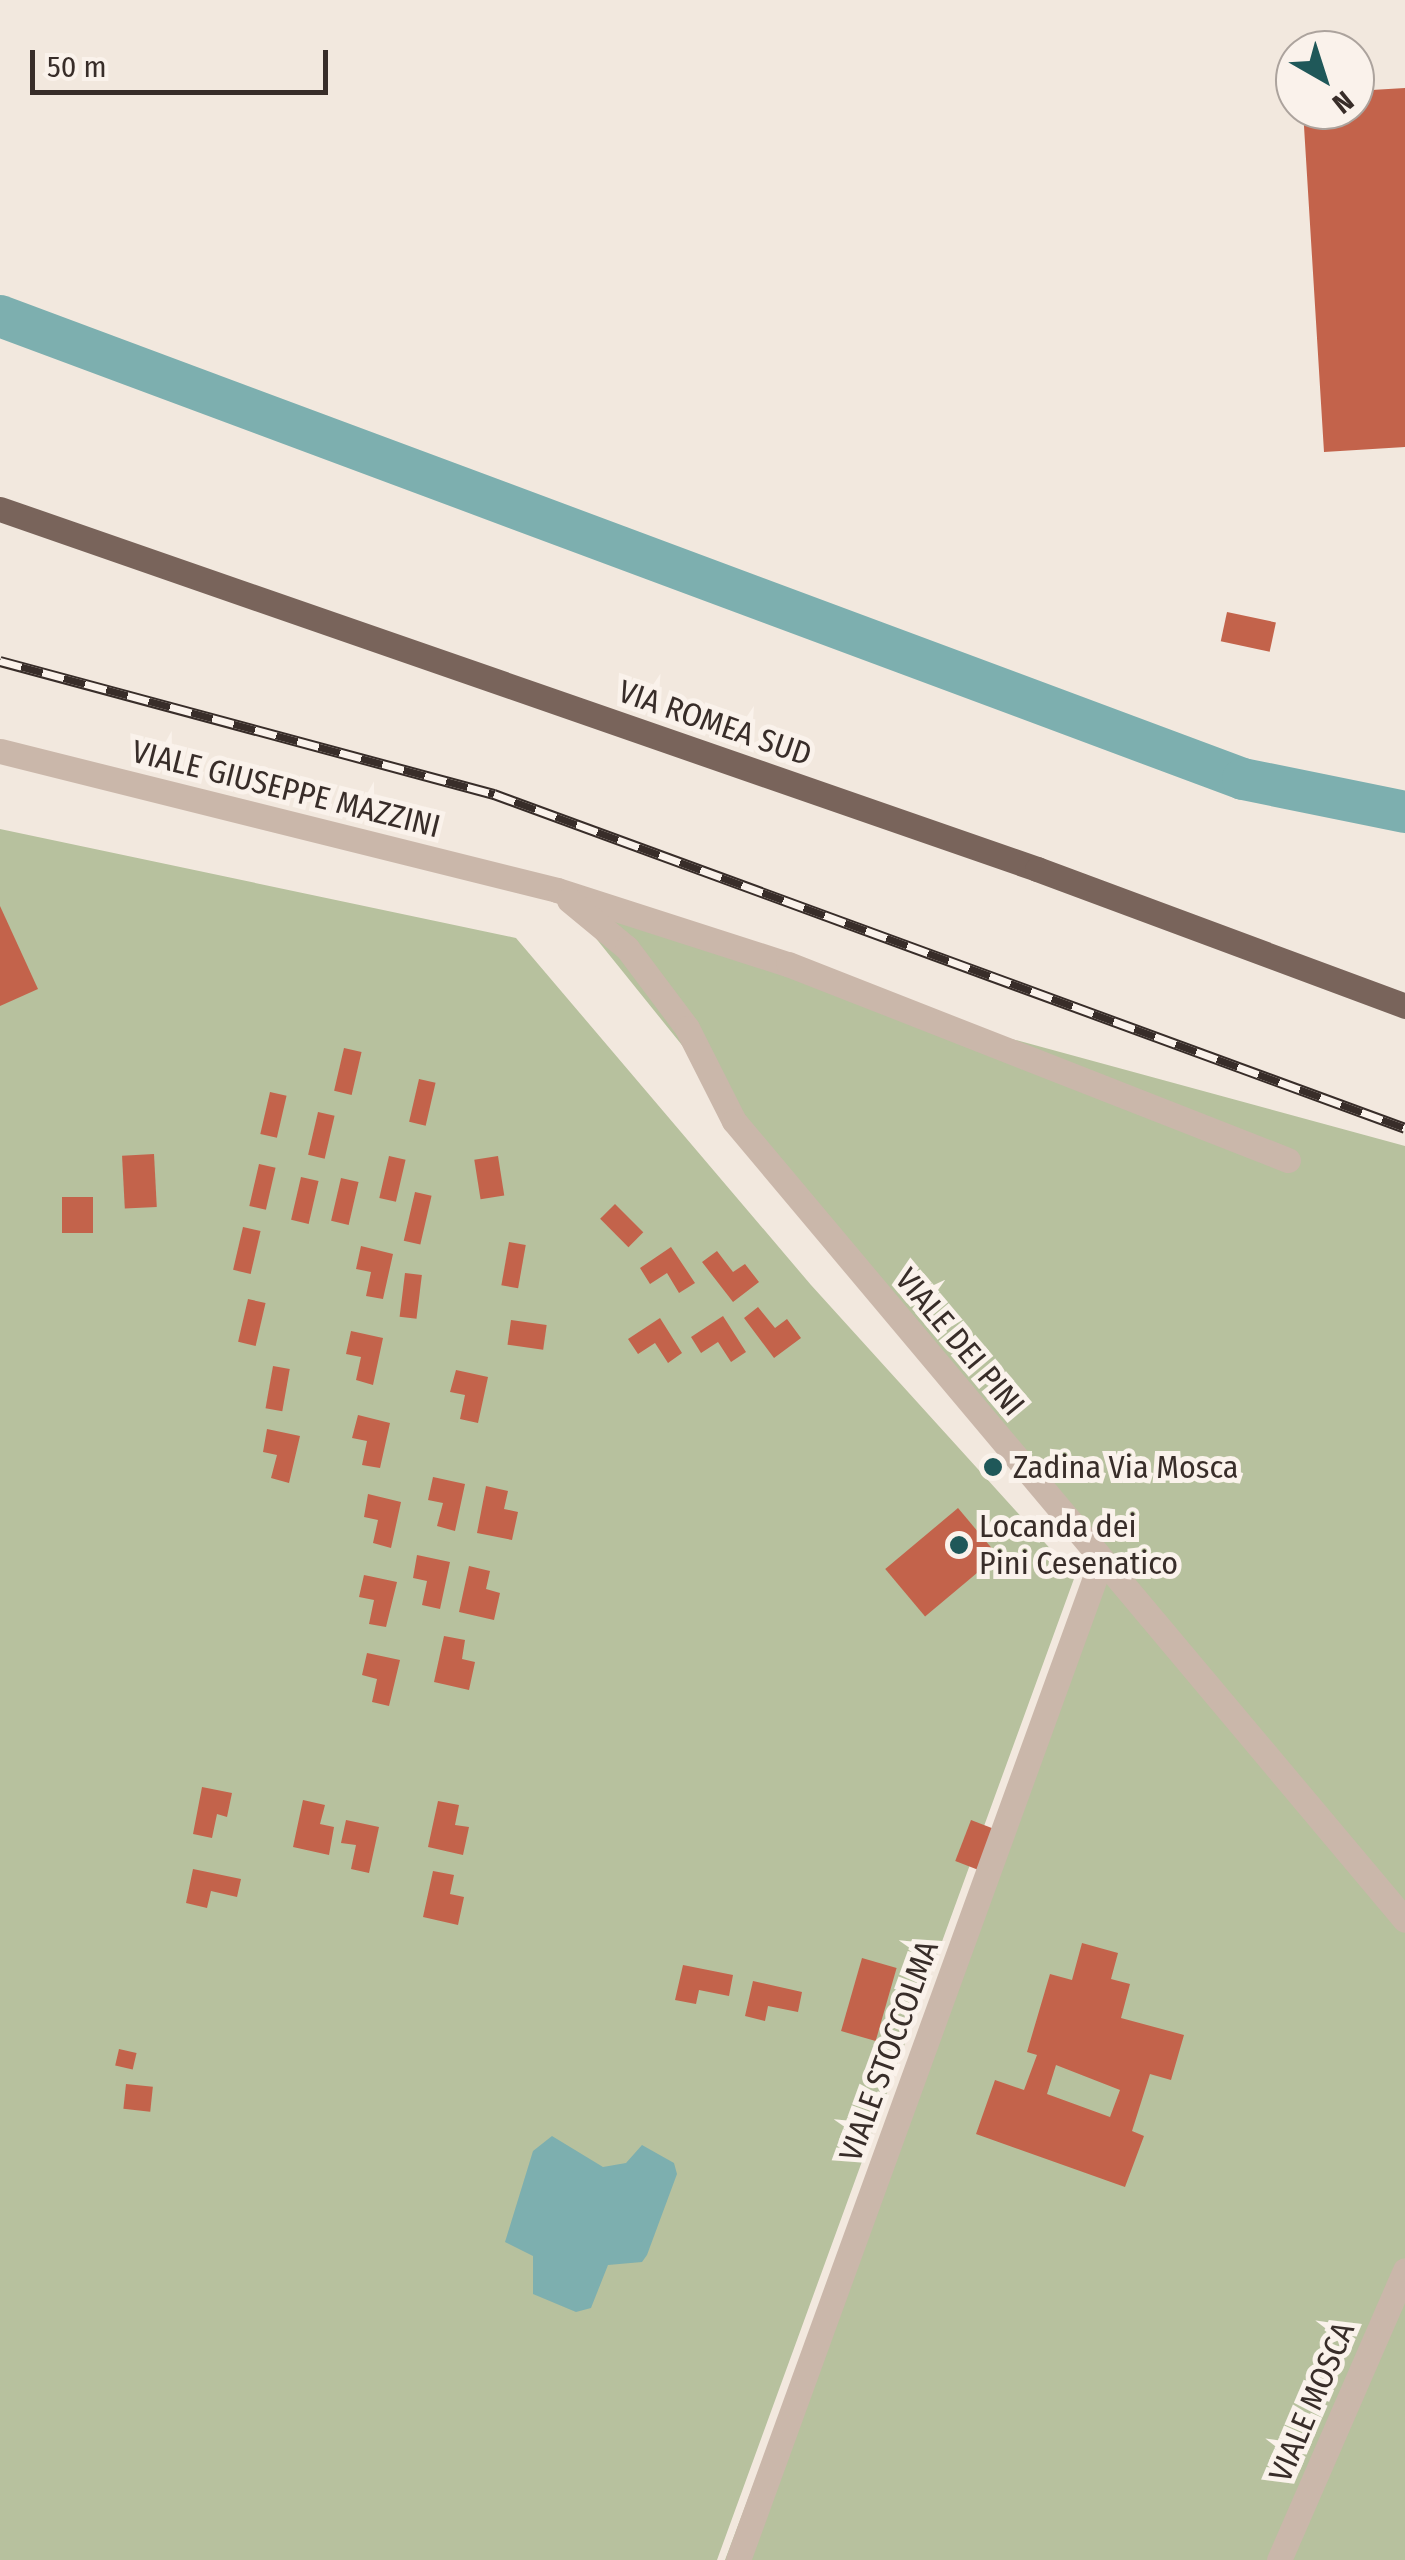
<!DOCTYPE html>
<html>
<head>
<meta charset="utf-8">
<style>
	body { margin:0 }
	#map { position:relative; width:1405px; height:2560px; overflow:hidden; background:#f2e8de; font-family:"Fira Sans Condensed",sans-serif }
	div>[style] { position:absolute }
	.green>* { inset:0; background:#b7c19e }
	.water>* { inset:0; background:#7dafaf }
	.canal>* { height:42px; margin:-21px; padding:0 21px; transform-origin:21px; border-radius:21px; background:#7dafaf }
	.building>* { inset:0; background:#c3634b; transform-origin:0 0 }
	.minor>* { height:25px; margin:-12.5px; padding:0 12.5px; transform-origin:12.5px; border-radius:12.5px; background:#cab7aa }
	.major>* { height:25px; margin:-12.5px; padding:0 12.5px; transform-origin:12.5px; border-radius:12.5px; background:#79645b }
	.rail>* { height:11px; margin-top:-5.5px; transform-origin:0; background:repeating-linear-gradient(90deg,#faf2eb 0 22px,#382d29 0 44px); box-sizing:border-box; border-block:2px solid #382d29 }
	.dots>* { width:28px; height:28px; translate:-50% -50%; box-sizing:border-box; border:5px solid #faf2eb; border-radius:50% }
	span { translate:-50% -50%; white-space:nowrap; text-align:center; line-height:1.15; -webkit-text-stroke:10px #faf2eb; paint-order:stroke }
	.street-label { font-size:32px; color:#382d29 }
	.poi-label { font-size:32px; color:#382d29 }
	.left { translate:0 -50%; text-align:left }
	.north { position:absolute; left:1275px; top:30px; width:100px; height:100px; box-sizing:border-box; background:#faf2eb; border:2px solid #aca39d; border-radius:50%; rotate:141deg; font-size:28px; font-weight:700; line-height:40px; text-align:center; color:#382d29 }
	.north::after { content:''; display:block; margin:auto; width:35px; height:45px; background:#1f5859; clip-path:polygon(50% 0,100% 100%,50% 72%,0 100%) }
	.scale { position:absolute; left:30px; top:50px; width:298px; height:45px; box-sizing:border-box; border:5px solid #382d29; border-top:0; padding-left:12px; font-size:30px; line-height:35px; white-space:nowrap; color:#382d29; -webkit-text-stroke:8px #faf2eb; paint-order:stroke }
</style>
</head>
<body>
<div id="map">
	<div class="green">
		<i style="clip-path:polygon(0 829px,516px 938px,811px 1285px,1075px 1576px,717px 2560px,0 2560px)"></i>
		<i style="clip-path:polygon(557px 890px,909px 1011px,1405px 1146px,1405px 2560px,725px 2560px,1100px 1564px)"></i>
	</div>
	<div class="water">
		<i style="clip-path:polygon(552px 2136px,603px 2167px,626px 2163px,642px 2145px,674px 2163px,677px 2174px,647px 2255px,642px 2262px,608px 2265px,591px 2308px,576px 2312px,533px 2294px,533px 2256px,505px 2242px,533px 2151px)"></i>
	</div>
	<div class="canal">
		<i style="left:0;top:316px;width:1326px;rotate:20.43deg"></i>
		<i style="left:1243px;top:779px;width:165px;rotate:11.5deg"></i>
	</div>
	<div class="building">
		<i style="clip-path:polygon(1405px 88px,1405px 447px,1324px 452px,1303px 110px,1355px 110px,1355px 91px)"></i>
		<i style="left:1227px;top:612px;width:50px;height:30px;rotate:12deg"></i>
		<i style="clip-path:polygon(0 906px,38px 989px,0 1006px)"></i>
		<i style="left:344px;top:1048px;width:18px;height:44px;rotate:13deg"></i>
		<i style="left:419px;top:1079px;width:17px;height:44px;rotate:13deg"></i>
		<i style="left:270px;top:1092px;width:17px;height:43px;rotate:13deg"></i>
		<i style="left:318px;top:1112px;width:17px;height:44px;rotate:13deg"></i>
		<i style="left:154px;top:1154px;width:53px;height:32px;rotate:87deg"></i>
		<i style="left:389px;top:1156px;width:17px;height:43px;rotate:13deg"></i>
		<i style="left:498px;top:1156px;width:40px;height:24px;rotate:81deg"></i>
		<i style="left:259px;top:1164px;width:17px;height:43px;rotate:13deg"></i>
		<i style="left:301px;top:1177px;width:18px;height:44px;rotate:13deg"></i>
		<i style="left:341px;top:1178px;width:18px;height:44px;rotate:13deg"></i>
		<i style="left:415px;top:1192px;width:17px;height:50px;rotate:13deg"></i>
		<i style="left:62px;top:1197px;width:31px;height:36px"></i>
		<i style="left:615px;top:1204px;width:40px;height:21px;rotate:45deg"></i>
		<i style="left:243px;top:1227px;width:18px;height:44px;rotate:13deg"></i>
		<i style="left:509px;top:1242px;width:17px;height:44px;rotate:10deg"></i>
		<i style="clip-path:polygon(361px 1246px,393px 1254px,383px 1299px,366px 1296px,371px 1272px,356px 1269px)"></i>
		<i style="clip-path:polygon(671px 1247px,695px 1283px,679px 1293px,667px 1273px,650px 1284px,640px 1268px)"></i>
		<i style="clip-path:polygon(717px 1251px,733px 1272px,745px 1264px,759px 1282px,733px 1302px,702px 1262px)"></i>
		<i style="left:405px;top:1273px;width:17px;height:44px;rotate:7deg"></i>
		<i style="left:248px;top:1299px;width:18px;height:44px;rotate:13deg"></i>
		<i style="clip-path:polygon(758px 1307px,775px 1328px,787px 1319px,801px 1338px,774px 1358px,744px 1318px)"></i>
		<i style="clip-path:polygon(723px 1316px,746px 1352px,731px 1362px,718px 1342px,701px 1353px,691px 1337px)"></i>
		<i style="clip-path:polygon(660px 1318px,682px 1353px,668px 1363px,655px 1343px,638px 1354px,628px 1339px)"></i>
		<i style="left:511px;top:1320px;width:36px;height:25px;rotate:8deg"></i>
		<i style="clip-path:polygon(351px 1331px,383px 1338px,373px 1385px,356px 1380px,361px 1357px,346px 1354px)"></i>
		<i style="left:273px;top:1366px;width:17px;height:43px;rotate:10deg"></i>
		<i style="clip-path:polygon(456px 1370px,488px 1377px,478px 1423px,460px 1419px,465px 1395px,450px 1392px)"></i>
		<i style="clip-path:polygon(358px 1415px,390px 1423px,380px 1468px,362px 1465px,367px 1441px,352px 1438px)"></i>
		<i style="clip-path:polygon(267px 1429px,300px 1436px,289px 1483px,271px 1478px,277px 1455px,263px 1452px)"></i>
		<i style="clip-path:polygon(433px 1477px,465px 1484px,455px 1531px,437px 1526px,443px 1503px,428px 1500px)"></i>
		<i style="clip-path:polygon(486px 1486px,508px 1491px,504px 1509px,518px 1512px,512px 1540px,477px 1533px)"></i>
		<i style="clip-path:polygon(368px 1494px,401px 1502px,391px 1548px,373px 1543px,378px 1520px,364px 1517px)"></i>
		<i style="left:958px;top:1508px;width:62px;height:95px;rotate:50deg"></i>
		<i style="clip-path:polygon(417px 1555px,450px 1562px,440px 1609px,422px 1605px,427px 1581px,413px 1578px)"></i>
		<i style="clip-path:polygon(469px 1566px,490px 1571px,486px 1589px,500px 1593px,494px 1620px,459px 1612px)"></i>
		<i style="clip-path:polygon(364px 1575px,397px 1582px,386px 1627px,369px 1624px,374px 1600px,359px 1597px)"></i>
		<i style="clip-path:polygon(444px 1636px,465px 1640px,462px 1659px,475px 1662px,469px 1690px,434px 1682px)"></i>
		<i style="clip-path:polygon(367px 1653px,400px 1660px,389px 1706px,372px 1702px,377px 1679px,362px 1675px)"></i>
		<i style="clip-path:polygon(202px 1787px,232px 1793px,227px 1817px,217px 1814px,212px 1838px,193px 1834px)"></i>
		<i style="clip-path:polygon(303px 1800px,325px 1805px,320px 1824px,334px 1827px,329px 1855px,293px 1847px)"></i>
		<i style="clip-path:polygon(438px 1801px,459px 1805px,455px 1825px,469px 1827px,463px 1855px,428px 1847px)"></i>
		<i style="clip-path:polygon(346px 1820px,379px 1827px,369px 1873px,351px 1869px,356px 1845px,341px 1843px)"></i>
		<i style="left:971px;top:1820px;width:25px;height:44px;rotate:21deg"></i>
		<i style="clip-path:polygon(193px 1869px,241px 1879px,237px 1897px,211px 1891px,207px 1908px,186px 1903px)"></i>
		<i style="clip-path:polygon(433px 1871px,454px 1875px,450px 1894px,464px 1897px,458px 1925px,423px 1917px)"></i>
		<i style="clip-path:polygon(evenodd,1082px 1943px,1118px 1953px,1111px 1979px,1130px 1984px,1121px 2018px,1184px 2035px,1171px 2080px,1150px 2074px,1132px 2131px,1144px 2136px,1125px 2187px,976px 2134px,995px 2080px,1024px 2090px,1037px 2055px,1027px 2052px,1050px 1974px,1072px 1980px,1082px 1943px,1056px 2065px,1120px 2090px,1110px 2117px,1047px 2094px,1056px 2065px)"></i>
		<i style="left:862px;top:1958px;width:36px;height:76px;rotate:16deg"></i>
		<i style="clip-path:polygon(683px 1965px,733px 1975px,729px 1996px,699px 1990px,696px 2004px,675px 2000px)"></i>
		<i style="clip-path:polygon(753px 1981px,802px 1992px,798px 2012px,768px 2006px,765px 2021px,745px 2016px)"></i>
		<i style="left:119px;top:2049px;width:18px;height:17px;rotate:13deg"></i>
		<i style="left:126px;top:2084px;width:27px;height:25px;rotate:6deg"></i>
	</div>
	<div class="minor">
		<i style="left:0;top:751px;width:574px;rotate:14.01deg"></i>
		<i style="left:557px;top:890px;width:243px;rotate:17.8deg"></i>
		<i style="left:788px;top:964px;width:537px;rotate:21.41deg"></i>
		<i style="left:569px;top:900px;width:75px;rotate:39.6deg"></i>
		<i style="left:627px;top:948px;width:100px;rotate:53.1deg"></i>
		<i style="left:687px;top:1028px;width:104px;rotate:63.2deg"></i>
		<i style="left:734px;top:1121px;width:1043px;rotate:49.98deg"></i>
		<i style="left:738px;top:2560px;width:1060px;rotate:-70.03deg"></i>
		<i style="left:1279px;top:2560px;width:316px;rotate:-66.5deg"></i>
	</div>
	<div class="major">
		<i style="left:0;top:509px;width:1098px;rotate:19.14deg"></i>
		<i style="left:1037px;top:869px;width:393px;rotate:20.4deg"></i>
	</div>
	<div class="rail">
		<i style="left:0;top:661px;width:512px;rotate:15.07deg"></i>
		<i style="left:494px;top:794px;width:970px;rotate:20.13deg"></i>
	</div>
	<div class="dots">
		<i style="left:993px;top:1467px;background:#1f5859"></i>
		<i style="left:959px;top:1545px;background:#1f5859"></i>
	</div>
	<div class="street-label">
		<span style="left:715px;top:723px;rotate:19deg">VIA ROMEA SUD</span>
		<span style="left:286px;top:789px;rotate:14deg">VIALE GIUSEPPE MAZZINI</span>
		<span style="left:960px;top:1342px;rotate:50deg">VIALE DEI PINI</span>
		<span style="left:889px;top:2051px;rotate:-70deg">VIALE STOCCOLMA</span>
		<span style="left:1312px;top:2402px;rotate:-67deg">VIALE MOSCA</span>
	</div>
	<div class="poi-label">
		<span class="left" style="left:1013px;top:1467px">Zadina Via Mosca</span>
		<span class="left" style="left:979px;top:1545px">Locanda dei<br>Pini Cesenatico</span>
	</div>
	<div class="north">N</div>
	<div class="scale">50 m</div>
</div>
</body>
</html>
